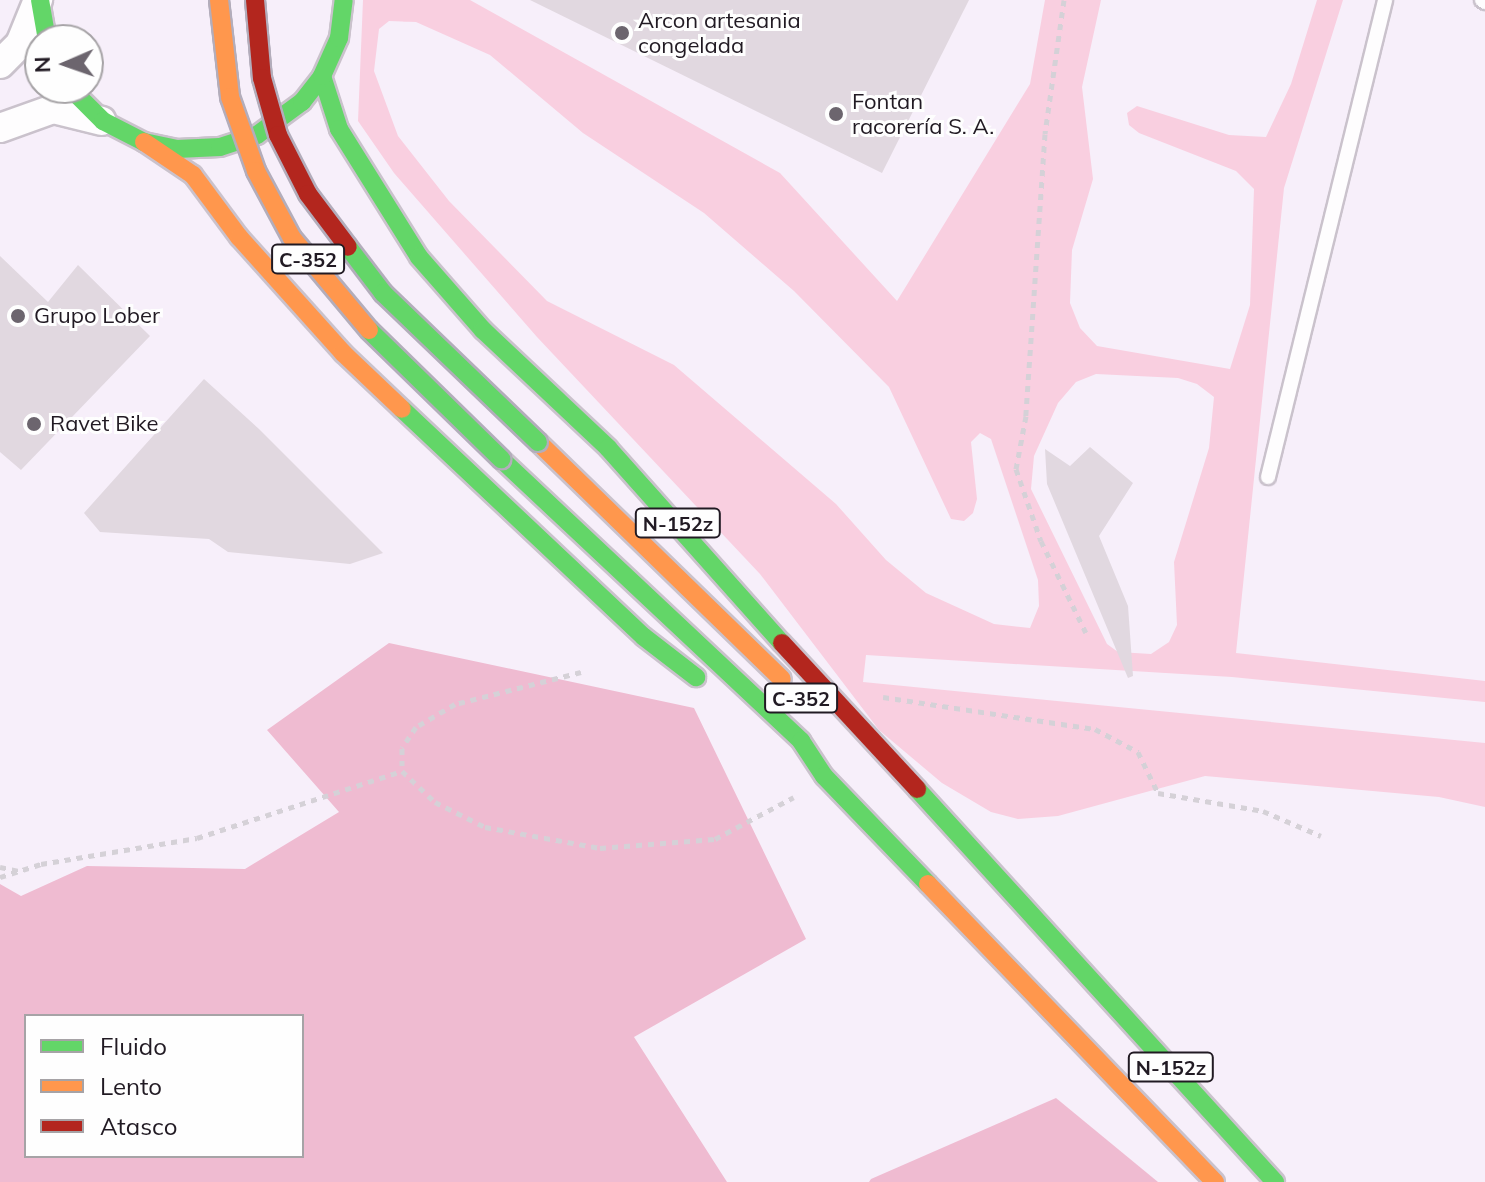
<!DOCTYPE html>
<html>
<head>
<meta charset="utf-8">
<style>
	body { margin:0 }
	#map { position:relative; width:1485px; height:1182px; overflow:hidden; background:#f7effa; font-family:Mulish,sans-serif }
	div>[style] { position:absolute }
	.green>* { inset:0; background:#f9cfe0 }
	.forest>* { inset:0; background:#efbbd1 }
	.building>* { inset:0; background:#e1d8e0 }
	.path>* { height:5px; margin-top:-2.5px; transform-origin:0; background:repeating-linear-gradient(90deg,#d5d1d7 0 6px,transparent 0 12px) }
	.roads { filter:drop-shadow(2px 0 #cac2cc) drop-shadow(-2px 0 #cac2cc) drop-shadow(0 2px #cac2cc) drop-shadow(0 -2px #cac2cc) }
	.lane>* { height:14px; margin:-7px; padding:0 7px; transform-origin:7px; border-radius:7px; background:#fefdfe }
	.street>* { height:28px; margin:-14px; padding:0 14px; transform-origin:14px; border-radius:14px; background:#fefdfe }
	.fast>* { height:18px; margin:-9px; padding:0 9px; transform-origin:9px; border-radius:9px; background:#63d668 }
	.slow>* { height:18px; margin:-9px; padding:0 9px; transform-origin:9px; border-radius:9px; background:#ff974d }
	.jam>* { height:18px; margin:-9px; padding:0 9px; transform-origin:9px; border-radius:9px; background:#b3261e }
	.bridges { filter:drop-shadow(2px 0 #b3adbb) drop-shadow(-2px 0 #b3adbb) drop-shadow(0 2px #b3adbb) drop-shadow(0 -2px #b3adbb) }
	.fast-bridge>* { height:18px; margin:-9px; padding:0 9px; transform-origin:9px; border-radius:9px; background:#63d668 }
	.slow-bridge>* { height:18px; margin:-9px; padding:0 9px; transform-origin:9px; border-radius:9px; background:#ff974d }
	.jam-bridge>* { height:18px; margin:-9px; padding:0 9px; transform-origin:9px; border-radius:9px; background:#b3261e }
	.dots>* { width:22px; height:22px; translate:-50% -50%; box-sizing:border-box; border:4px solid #fefefe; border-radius:50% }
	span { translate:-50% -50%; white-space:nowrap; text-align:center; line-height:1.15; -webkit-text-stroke:6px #fefefe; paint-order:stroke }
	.shield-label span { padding:2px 6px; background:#fefefe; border:2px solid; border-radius:6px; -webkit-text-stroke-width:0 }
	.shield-label { font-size:20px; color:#211a23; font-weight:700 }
	.poi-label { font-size:22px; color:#211a23 }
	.left { translate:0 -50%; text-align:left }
	.legend { position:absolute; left:24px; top:1014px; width:280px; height:144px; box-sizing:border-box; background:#fefefe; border:2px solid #a6a3a6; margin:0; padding:10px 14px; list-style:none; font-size:24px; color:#211a23 }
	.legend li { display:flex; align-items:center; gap:16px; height:40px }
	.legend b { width:40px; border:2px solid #a6a3a6 }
	.north { position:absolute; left:24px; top:24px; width:80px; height:80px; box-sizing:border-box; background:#fefefe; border:2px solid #a6a3a6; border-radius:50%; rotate:268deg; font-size:22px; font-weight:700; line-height:32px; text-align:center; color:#211a23 }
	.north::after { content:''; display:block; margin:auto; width:28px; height:36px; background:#6c656e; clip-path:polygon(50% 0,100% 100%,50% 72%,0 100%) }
</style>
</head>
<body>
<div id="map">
	<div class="green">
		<i style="clip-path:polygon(evenodd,363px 0,470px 0,780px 173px,897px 301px,1030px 84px,1045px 0,1101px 0,1082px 87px,1093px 179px,1072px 250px,1070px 303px,1080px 328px,1097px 346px,1230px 369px,1250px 305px,1254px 189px,1236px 171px,1139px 133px,1129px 125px,1127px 113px,1137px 106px,1229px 135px,1266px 137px,1291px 84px,1317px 0,1343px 0,1284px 188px,1236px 653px,1485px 681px,1485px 702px,1232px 677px,866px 655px,863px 682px,1485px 743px,1485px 807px,1439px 797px,1205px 776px,1058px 816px,1018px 819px,991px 812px,942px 783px,879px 730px,760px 574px,537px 337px,394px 173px,358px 121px,363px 0,389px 21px,416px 22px,490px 55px,583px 133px,704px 213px,794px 291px,889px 387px,951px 519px,964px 521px,973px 513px,977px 499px,971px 442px,980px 433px,991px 439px,1038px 580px,1039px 606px,1030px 628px,994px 624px,926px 593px,886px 560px,836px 504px,674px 365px,547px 301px,449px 201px,398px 136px,374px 71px,379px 29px,389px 21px,363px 0,1096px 374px,1178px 378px,1197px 384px,1214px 397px,1209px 448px,1174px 562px,1177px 625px,1169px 642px,1151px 654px,1118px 652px,1107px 644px,1031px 489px,1034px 456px,1058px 403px,1076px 382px,1096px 374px)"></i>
	</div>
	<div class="forest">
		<i style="clip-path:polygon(evenodd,389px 643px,694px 708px,806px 939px,634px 1037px,727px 1182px,0 1182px,0 884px,21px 896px,87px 866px,245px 869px,339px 812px,267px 730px,389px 643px,26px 1016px,302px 1016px,302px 1156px,26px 1156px,26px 1016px)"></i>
		<i style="clip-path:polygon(1056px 1098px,1158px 1182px,869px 1182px,871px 1179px)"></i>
	</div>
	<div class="building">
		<i style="clip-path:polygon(530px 0,969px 0,882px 173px)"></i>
		<i style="clip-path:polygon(0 256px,48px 302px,78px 265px,150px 336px,21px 470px,0 452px)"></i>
		<i style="clip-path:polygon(204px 379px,259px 429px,383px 553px,350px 564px,228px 552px,209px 539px,100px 532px,84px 513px)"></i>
		<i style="clip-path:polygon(1090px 447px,1133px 483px,1099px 536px,1128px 606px,1133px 676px,1128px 678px,1047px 484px,1045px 449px,1070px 466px)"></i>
	</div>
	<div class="path">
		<i style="left:1064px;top:0;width:135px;rotate:98.1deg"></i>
		<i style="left:1045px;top:134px;width:283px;rotate:93.9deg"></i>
		<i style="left:1026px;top:416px;width:54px;rotate:100.7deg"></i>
		<i style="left:1016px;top:469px;width:76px;rotate:70.9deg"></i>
		<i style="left:1041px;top:541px;width:102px;rotate:63.9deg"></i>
		<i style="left:581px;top:672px;width:130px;rotate:165.7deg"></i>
		<i style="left:455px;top:704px;width:45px;rotate:149.5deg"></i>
		<i style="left:416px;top:727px;width:25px;rotate:124deg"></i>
		<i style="left:402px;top:748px;width:23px;rotate:90deg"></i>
		<i style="left:402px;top:771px;width:45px;rotate:43.2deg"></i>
		<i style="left:435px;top:802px;width:56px;rotate:26.6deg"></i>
		<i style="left:485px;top:827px;width:117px;rotate:10.3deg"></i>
		<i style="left:600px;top:848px;width:115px;rotate:-4.5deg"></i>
		<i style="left:715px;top:839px;width:89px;rotate:-28deg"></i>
		<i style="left:883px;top:697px;width:214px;rotate:8.6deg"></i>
		<i style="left:1095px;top:729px;width:49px;rotate:28.1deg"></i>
		<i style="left:1138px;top:752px;width:46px;rotate:64deg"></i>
		<i style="left:1158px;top:793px;width:107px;rotate:9.7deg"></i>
		<i style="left:1263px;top:811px;width:63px;rotate:23.3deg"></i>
		<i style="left:0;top:867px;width:19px;rotate:12deg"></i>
		<i style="left:0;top:877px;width:43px;rotate:-17.6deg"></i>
		<i style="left:41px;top:864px;width:158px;rotate:-9.5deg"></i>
		<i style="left:197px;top:838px;width:216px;rotate:-18.1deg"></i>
	</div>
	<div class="roads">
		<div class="lane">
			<i style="left:1482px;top:0;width:4px;rotate:34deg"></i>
			<i style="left:1268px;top:477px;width:491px;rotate:-76.2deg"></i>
		</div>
		<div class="street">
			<i style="left:0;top:64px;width:28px;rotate:-45deg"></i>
			<i style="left:20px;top:44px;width:48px;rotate:-67.8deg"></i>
			<i style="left:0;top:128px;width:56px;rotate:-19.7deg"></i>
			<i style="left:53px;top:109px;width:50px;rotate:13.8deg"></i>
		</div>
		<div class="fast">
			<i style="left:40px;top:0;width:41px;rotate:80.1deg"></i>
			<i style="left:322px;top:76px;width:56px;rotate:72.2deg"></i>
			<i style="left:339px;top:129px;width:151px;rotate:58deg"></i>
			<i style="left:419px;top:257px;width:97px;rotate:48.8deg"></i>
			<i style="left:483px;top:330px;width:172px;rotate:43.3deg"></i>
			<i style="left:608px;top:448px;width:261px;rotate:48.3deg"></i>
			<i style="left:70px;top:88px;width:47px;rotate:45deg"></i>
			<i style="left:103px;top:121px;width:46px;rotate:27.1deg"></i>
			<i style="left:144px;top:142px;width:34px;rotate:12deg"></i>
			<i style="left:177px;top:149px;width:43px;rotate:-2.7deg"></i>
			<i style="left:220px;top:147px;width:39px;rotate:-18deg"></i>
			<i style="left:257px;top:135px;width:56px;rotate:-36.3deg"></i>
			<i style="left:302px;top:102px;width:33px;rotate:-52deg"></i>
			<i style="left:322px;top:76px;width:42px;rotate:-65.9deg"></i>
			<i style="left:339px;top:38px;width:38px;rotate:-83deg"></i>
			<i style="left:402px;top:409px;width:332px;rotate:43.3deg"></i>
			<i style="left:644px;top:637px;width:66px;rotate:37.6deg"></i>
			<i style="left:501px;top:459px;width:412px;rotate:43.2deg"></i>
			<i style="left:801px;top:741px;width:42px;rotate:56.7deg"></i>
			<i style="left:824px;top:776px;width:150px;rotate:46.1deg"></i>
			<i style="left:917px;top:789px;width:532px;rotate:47.67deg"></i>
		</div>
		<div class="slow">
			<i style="left:144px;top:142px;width:59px;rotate:34deg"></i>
			<i style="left:193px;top:175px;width:77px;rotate:53.4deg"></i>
			<i style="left:239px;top:237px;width:156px;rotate:48.1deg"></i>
			<i style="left:343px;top:353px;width:81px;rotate:43.5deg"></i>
			<i style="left:538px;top:442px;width:340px;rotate:44.2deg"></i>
			<i style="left:928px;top:884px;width:414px;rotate:46.1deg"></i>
		</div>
		<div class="jam">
			<i style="left:782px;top:643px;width:199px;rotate:47.2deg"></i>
		</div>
	</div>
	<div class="bridges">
		<div class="fast-bridge">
			<i style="left:348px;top:247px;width:58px;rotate:52.7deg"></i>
			<i style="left:383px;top:293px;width:215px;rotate:43.9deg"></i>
			<i style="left:369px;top:330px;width:185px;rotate:44.3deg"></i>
		</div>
		<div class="slow-bridge">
			<i style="left:219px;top:0;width:98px;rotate:83.5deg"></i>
			<i style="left:230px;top:97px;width:78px;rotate:70.6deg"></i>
			<i style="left:256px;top:171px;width:76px;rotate:61.8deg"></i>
			<i style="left:292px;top:238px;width:120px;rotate:50.1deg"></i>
		</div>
		<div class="jam-bridge">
			<i style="left:255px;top:0;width:78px;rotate:84.9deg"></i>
			<i style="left:262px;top:78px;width:59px;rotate:74.3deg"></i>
			<i style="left:278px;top:135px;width:66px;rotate:63deg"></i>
			<i style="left:308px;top:194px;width:66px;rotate:53deg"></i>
		</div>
	</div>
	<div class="dots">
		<i style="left:622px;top:33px;background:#6c656e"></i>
		<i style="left:836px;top:114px;background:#6c656e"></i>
		<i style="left:18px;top:316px;background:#6c656e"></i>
		<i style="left:34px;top:424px;background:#6c656e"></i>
	</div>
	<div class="shield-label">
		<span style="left:308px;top:259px">C-352</span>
		<span style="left:678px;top:523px">N-152z</span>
		<span style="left:801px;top:698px">C-352</span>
		<span style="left:1171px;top:1067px">N-152z</span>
	</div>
	<div class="poi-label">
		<span class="left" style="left:638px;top:33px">Arcon artesania<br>congelada</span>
		<span class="left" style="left:852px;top:114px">Fontan<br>racorería S. A.</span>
		<span class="left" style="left:34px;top:316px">Grupo Lober</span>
		<span class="left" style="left:50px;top:424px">Ravet Bike</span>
	</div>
	<ul class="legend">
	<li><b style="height:10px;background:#63d668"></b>Fluido</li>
	<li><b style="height:10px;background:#ff974d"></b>Lento</li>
	<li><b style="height:10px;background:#b3261e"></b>Atasco</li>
	</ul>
	<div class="north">N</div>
</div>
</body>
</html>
